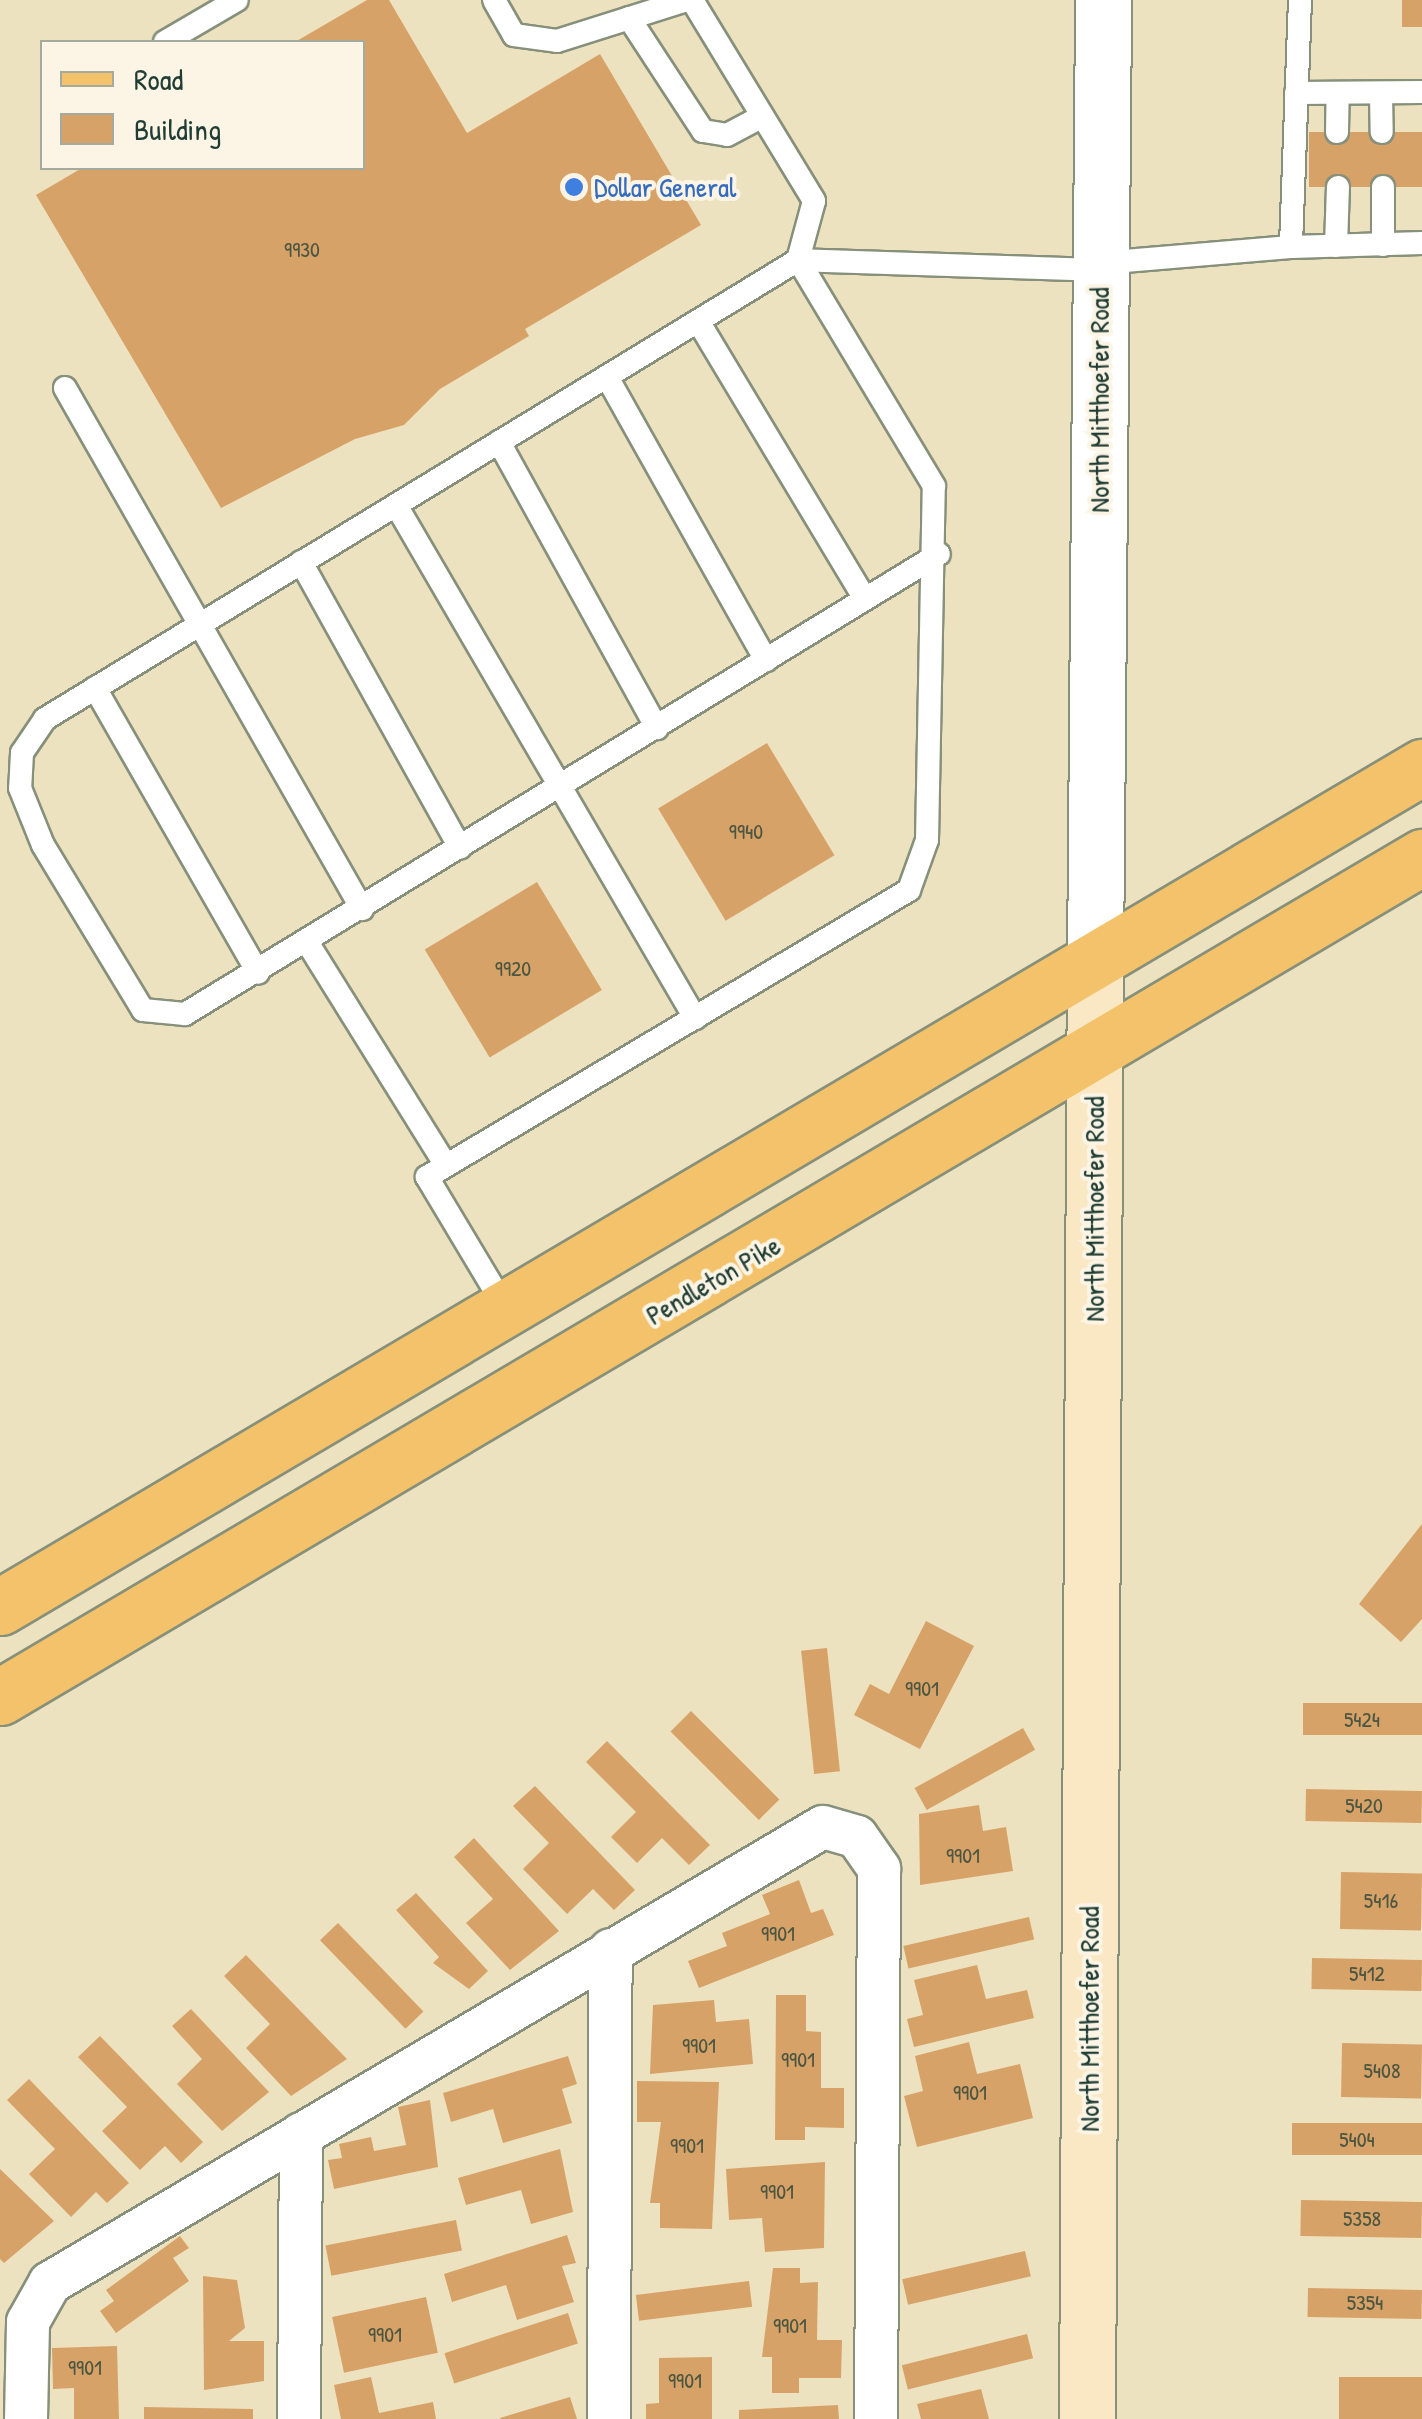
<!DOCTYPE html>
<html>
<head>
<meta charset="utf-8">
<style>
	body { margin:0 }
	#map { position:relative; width:1422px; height:2419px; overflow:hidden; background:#ede2c0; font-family:"Patrick Hand",sans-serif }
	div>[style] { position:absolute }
	.building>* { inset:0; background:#d7a267; transform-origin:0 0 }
	.roads { filter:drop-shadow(2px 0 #86907a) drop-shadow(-2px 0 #86907a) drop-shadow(0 2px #86907a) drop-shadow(0 -2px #86907a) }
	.service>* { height:22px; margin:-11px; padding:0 11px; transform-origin:11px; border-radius:11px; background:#fff }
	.minor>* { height:42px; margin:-21px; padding:0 21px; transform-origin:21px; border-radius:21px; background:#fff }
	.tertiary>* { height:55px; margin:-27.5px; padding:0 27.5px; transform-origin:27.5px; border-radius:27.5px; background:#fff }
	.secondary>* { height:55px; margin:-27.5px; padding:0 27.5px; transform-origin:27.5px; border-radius:27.5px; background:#fae7c3 }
	.primary>* { height:55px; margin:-27.5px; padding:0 27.5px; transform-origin:27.5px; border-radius:27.5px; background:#f3c26a }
	.dots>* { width:28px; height:28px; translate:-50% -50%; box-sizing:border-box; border:5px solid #fcf5e5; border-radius:50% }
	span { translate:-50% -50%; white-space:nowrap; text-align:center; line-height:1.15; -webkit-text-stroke:8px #fcf5e5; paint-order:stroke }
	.number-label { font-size:22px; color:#4d5641 }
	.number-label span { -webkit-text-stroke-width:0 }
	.shop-label { font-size:28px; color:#366cbe }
	.left { translate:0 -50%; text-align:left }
	.street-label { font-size:28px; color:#1f3d34 }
	.legend { position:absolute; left:40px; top:40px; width:325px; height:130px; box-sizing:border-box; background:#fcf5e5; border:2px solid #a4ab9e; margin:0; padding:12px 18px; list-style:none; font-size:30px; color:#1f3d34 }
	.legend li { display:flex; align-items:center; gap:20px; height:50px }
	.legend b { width:50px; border:2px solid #a4ab9e }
</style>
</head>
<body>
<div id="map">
	<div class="building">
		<i style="clip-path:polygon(367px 0,389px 0,467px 133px,600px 54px,701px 225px,525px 329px,529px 336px,440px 389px,404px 425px,355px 439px,221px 508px,36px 195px,82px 168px,362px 168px,362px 42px,295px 42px)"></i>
		<i style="left:1402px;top:0;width:20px;height:27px"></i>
		<i style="left:1422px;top:132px;width:55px;height:113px;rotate:90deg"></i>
		<i style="left:767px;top:743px;width:131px;height:127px;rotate:59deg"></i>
		<i style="left:537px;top:882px;width:126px;height:131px;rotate:59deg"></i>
		<i style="clip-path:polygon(1422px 1524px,1422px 1619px,1401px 1642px,1359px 1604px)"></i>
		<i style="clip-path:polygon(926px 1621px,974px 1646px,920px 1749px,854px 1715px,870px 1684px,889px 1694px)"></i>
		<i style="left:827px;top:1648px;width:124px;height:26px;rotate:84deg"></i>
		<i style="left:1303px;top:1703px;width:119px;height:32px"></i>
		<i style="left:691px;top:1711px;width:125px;height:29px;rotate:45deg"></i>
		<i style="left:1023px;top:1728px;width:25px;height:124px;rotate:61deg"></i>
		<i style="clip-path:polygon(607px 1741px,710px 1845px,689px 1865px,662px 1838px,637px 1863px,611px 1837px,636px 1812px,586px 1762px)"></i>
		<i style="clip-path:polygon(535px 1786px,635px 1890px,614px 1910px,593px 1889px,567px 1914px,523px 1869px,549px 1843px,513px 1806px)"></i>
		<i style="left:1306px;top:1789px;width:116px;height:32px;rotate:1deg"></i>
		<i style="clip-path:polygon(979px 1805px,983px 1831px,1006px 1827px,1013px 1871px,920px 1885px,919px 1814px)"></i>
		<i style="clip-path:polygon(474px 1838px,559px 1931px,510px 1970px,466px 1923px,493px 1899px,454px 1857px)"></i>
		<i style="left:1341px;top:1872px;width:81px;height:57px;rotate:1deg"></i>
		<i style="clip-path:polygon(799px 1880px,811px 1913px,823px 1909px,834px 1935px,699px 1988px,688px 1961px,727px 1946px,722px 1933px,770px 1914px,762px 1895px)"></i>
		<i style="clip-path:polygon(416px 1893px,488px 1971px,469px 1989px,433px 1963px,439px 1957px,396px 1910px)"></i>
		<i style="left:1029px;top:1917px;width:23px;height:129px;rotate:77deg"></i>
		<i style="left:338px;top:1923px;width:123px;height:25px;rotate:46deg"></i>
		<i style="clip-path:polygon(246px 1955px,347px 2059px,291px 2096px,246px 2048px,270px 2024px,224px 1976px)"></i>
		<i style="left:1312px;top:1958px;width:110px;height:31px;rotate:1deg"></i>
		<i style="clip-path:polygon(977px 1965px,986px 1999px,1027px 1990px,1034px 2018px,914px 2047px,907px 2019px,923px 2015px,914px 1980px)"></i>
		<i style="clip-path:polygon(776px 1995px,806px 1995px,806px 2031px,821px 2032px,821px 2088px,844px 2088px,844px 2128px,805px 2127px,805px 2140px,775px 2140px)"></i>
		<i style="clip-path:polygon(714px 2000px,716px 2022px,749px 2019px,753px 2064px,650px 2074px,653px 2005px)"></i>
		<i style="clip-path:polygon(191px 2009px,269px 2092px,222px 2131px,177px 2084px,202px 2059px,172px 2026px)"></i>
		<i style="clip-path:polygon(100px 2036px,203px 2142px,181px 2163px,165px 2146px,140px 2170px,102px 2131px,127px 2107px,78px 2057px)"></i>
		<i style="clip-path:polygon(969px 2042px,977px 2074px,1020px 2064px,1033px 2118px,917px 2147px,904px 2096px,923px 2091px,915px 2056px)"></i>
		<i style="left:1342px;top:2043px;width:80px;height:54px;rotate:1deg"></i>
		<i style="clip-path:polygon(568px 2056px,577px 2084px,562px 2089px,572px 2123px,503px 2143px,493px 2109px,451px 2122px,443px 2093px)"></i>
		<i style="clip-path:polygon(29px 2079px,129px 2183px,107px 2203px,96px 2192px,71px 2217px,29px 2174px,55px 2149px,7px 2100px)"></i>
		<i style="clip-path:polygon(637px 2081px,719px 2082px,712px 2229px,660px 2228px,660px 2203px,650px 2203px,661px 2122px,637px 2122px)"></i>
		<i style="clip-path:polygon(430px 2100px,438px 2167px,334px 2189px,328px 2160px,342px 2158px,339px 2144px,371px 2137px,374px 2151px,406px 2145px,398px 2107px)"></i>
		<i style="left:1292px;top:2123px;width:130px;height:32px"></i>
		<i style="clip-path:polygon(560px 2149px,573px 2212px,531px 2224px,521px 2190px,466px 2205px,458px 2178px)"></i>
		<i style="clip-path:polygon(825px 2162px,824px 2248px,765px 2252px,762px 2218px,729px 2220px,726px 2169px)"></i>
		<i style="clip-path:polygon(0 2169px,54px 2221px,4px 2263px,0 2259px)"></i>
		<i style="left:1301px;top:2200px;width:121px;height:36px;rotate:1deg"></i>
		<i style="left:456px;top:2220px;width:31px;height:133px;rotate:79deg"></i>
		<i style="clip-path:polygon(567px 2235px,576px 2263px,562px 2266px,574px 2302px,517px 2320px,506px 2285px,452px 2302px,444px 2274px)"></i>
		<i style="clip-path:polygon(180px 2236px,189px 2248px,173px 2258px,189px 2281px,116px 2333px,100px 2311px,114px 2301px,106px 2290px)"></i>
		<i style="left:1025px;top:2251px;width:26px;height:126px;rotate:77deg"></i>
		<i style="clip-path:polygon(773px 2268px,800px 2268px,800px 2283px,818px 2282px,817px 2340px,842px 2340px,841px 2378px,799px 2378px,799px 2393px,772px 2393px,772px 2357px,762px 2357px)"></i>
		<i style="clip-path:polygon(203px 2276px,237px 2280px,245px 2328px,229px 2341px,264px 2341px,264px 2381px,204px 2390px)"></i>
		<i style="left:749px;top:2281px;width:26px;height:114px;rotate:83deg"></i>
		<i style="left:1308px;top:2288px;width:114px;height:29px;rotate:1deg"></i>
		<i style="left:426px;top:2297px;width:57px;height:96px;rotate:78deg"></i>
		<i style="left:568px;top:2313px;width:32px;height:130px;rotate:72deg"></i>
		<i style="left:1027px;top:2334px;width:25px;height:129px;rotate:76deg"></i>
		<i style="clip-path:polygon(117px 2346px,119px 2419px,74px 2419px,74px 2388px,53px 2389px,52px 2348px)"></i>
		<i style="clip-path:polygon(712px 2357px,712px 2419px,646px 2419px,646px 2404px,659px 2403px,659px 2358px)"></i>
		<i style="clip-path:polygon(371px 2377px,379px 2413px,433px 2402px,436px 2419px,341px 2419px,334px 2385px)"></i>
		<i style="left:1339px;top:2377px;width:83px;height:42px"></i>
		<i style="clip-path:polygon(981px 2389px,989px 2419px,921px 2419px,917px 2404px)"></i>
		<i style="clip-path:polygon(570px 2397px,577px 2419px,500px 2419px,500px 2418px)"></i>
		<i style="clip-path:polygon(838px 2405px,839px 2419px,739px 2419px,739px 2410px)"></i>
		<i style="clip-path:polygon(144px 2407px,253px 2409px,253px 2419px,144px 2419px)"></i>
	</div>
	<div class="roads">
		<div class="service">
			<i style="left:494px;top:0;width:40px;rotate:60.3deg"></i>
			<i style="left:514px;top:35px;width:43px;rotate:7.9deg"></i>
			<i style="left:557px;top:41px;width:136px;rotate:-17.5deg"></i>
			<i style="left:692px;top:0;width:235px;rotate:58.7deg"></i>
			<i style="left:814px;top:201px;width:61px;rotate:105.2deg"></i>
			<i style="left:798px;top:260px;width:882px;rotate:148.64deg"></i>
			<i style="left:45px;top:719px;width:41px;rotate:124.1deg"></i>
			<i style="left:22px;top:753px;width:35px;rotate:93deg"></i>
			<i style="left:20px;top:788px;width:61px;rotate:68deg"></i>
			<i style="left:43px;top:845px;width:193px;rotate:58.8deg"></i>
			<i style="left:143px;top:1010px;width:42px;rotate:5.4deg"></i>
			<i style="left:185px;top:1014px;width:883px;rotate:-31.39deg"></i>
			<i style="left:1300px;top:0;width:247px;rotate:92.1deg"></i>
			<i style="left:1291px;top:247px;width:131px;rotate:-1.7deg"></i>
			<i style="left:629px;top:18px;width:135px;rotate:56.8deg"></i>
			<i style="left:703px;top:131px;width:24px;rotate:9deg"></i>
			<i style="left:727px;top:135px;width:40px;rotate:-28deg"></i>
			<i style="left:165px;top:42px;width:83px;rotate:-30.3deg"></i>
			<i style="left:1296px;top:93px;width:126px;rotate:-0.5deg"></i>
			<i style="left:1381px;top:93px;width:39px;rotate:89deg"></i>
			<i style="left:1337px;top:132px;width:39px;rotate:-89deg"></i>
			<i style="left:1383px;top:187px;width:58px;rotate:90deg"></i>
			<i style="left:1336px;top:246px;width:59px;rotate:-88.1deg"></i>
			<i style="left:1100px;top:263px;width:192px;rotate:-4.8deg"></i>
			<i style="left:698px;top:321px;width:324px;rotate:59deg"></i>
			<i style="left:607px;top:377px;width:325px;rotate:60.7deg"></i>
			<i style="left:65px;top:388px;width:600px;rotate:60.31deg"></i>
			<i style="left:499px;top:442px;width:327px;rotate:61.1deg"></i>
			<i style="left:396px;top:505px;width:594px;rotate:59.76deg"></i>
			<i style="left:301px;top:562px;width:327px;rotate:60.9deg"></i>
			<i style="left:95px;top:688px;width:328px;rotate:60.2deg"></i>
			<i style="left:307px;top:942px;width:263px;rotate:58.1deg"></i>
			<i style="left:506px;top:1309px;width:154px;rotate:-120.9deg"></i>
			<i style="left:427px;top:1177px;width:561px;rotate:-30.77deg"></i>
			<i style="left:909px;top:890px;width:53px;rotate:-70.2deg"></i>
			<i style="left:927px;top:840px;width:354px;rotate:-88.9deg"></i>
			<i style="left:934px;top:486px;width:264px;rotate:-121deg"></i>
			<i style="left:798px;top:260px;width:302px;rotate:1.9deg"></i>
		</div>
		<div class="minor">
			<i style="left:26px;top:2419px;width:97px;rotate:-88.8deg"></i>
			<i style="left:28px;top:2322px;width:45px;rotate:-60.6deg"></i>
			<i style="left:50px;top:2283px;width:897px;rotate:-30.54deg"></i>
			<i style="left:823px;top:1827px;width:35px;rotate:16deg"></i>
			<i style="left:857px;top:1837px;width:39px;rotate:55deg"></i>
			<i style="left:879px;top:1869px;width:550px;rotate:90.31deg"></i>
			<i style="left:299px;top:2419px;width:285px;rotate:-89.6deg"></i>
			<i style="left:609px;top:2419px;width:469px;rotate:-89.8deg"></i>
		</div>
		<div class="tertiary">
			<i style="left:1095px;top:962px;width:962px;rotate:-89.52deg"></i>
		</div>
		<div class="secondary">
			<i style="left:1087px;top:2419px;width:1457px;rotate:-89.69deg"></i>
		</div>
		<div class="primary">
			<i style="left:0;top:1607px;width:1652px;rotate:-30.57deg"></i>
			<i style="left:0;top:1697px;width:1652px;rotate:-30.57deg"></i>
		</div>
	</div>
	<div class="dots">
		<i style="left:574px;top:187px;background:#3f7fe0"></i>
	</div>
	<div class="number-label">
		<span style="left:302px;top:250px">9930</span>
		<span style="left:746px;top:832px">9940</span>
		<span style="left:513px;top:969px">9920</span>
		<span style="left:922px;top:1689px">9901</span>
		<span style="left:1362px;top:1720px">5424</span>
		<span style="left:1364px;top:1806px">5420</span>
		<span style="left:963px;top:1856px">9901</span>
		<span style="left:1381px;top:1901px">5416</span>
		<span style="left:778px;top:1934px">9901</span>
		<span style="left:1367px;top:1974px">5412</span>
		<span style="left:699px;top:2046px">9901</span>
		<span style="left:798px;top:2060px">9901</span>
		<span style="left:1382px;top:2071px">5408</span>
		<span style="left:970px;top:2093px">9901</span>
		<span style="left:1357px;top:2140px">5404</span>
		<span style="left:687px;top:2146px">9901</span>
		<span style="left:777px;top:2192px">9901</span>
		<span style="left:1362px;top:2219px">5358</span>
		<span style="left:1365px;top:2303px">5354</span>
		<span style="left:790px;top:2326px">9901</span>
		<span style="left:385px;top:2335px">9901</span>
		<span style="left:85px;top:2368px">9901</span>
		<span style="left:685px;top:2381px">9901</span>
	</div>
	<div class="shop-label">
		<span class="left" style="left:594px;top:187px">Dollar General</span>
	</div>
	<div class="street-label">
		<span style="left:1099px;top:400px;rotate:-90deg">North Mitthoefer Road</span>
		<span style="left:1094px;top:1209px;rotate:-90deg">North Mitthoefer Road</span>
		<span style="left:713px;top:1280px;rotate:-30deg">Pendleton Pike</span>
		<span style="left:1089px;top:2019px;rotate:-90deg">North Mitthoefer Road</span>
	</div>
	<ul class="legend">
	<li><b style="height:12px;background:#f3c26a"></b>Road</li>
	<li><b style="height:28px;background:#d7a267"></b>Building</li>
	</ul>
</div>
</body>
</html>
